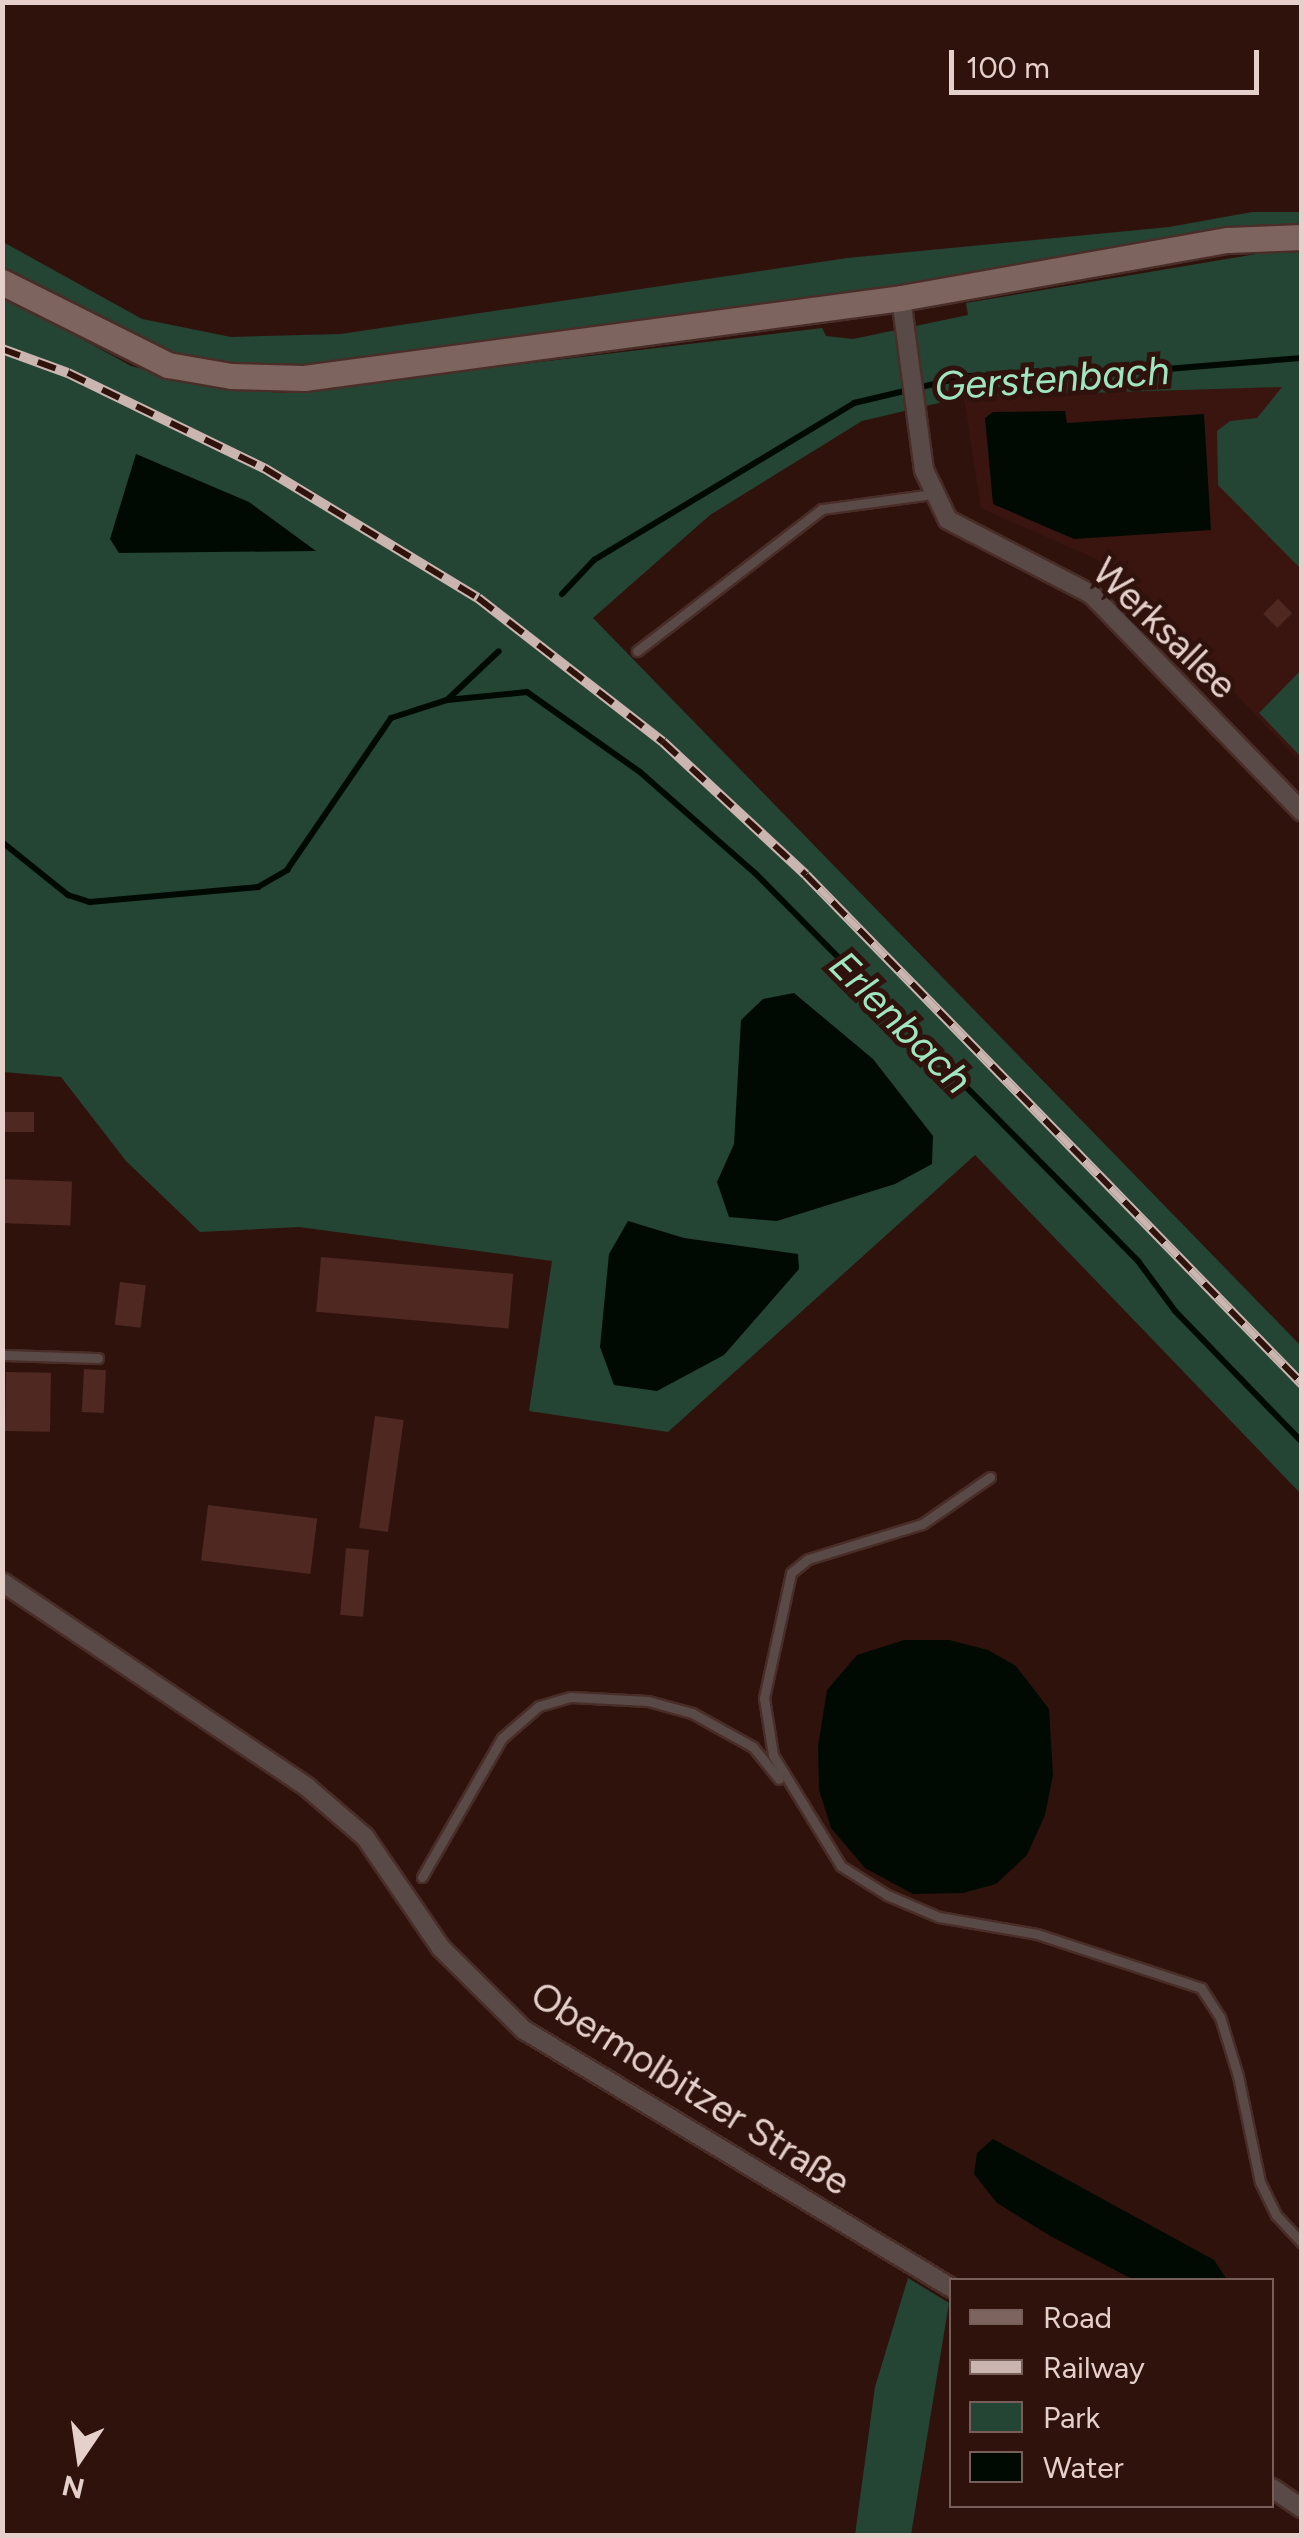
<!DOCTYPE html>
<html>
<head>
<meta charset="utf-8">
<style>
	body { margin:0 }
	#map { position:relative; width:1304px; height:2538px; overflow:hidden; background:#30120d; font-family:Figtree,sans-serif }
	div>[style] { position:absolute }
	.built>* { inset:0; background:#3a150f }
	.green>* { inset:0; background:#244434 }
	.water>* { inset:0; background:#000a03 }
	.stream>* { height:6px; margin:-3px; padding:0 3px; transform-origin:3px; border-radius:3px; background:#000a03 }
	.building>* { inset:0; background:#4e2821; transform-origin:0 0 }
	.roads { filter:drop-shadow(2px 0 #492d28) drop-shadow(-2px 0 #492d28) drop-shadow(0 2px #492d28) drop-shadow(0 -2px #492d28) }
	.lane>* { height:9px; margin:-4.5px; padding:0 4.5px; transform-origin:4.5px; border-radius:4.5px; background:#5a4a47 }
	.street>* { height:18px; margin:-9px; padding:0 9px; transform-origin:9px; border-radius:9px; background:#5a4a47 }
	.secondary>* { height:25px; margin:-12.5px; padding:0 12.5px; transform-origin:12.5px; border-radius:12.5px; background:#7d645f }
	.rail>* { height:10px; margin-top:-5px; transform-origin:0; background:repeating-linear-gradient(90deg,#30120d 0 19px,#cbb5b0 0 38px); box-sizing:border-box; border-block:2px solid #cbb5b0 }
	span { translate:-50% -50%; white-space:nowrap; text-align:center; line-height:1.15; -webkit-text-stroke:10px #30120d; paint-order:stroke }
	.street-label { font-size:38px; color:#e5d0cb }
	.water-label { font-size:40px; color:#9fe6c0; font-style:italic }
	.frame { position:absolute; inset:0; border:5px solid #e5d0cb; pointer-events:none }
	.legend { position:absolute; left:949px; top:2278px; width:325px; height:230px; box-sizing:border-box; background:#30120d; border:2px solid #785e59; margin:0; padding:12px 18px; list-style:none; font-size:30px; color:#e5d0cb }
	.legend li { display:flex; align-items:center; gap:20px; height:50px }
	.legend b { width:50px; border:2px solid #785e59 }
	.north { position:absolute; left:30px; top:2408px; width:100px; height:100px; -webkit-text-stroke:8px #30120d; paint-order:stroke; rotate:193deg; font-size:28px; font-weight:700; line-height:40px; text-align:center; color:#e5d0cb }
	.north::after { content:''; display:block; margin:auto; width:35px; height:45px; background:#e5d0cb; clip-path:polygon(50% 0,100% 100%,50% 72%,0 100%) }
	.scale { position:absolute; left:949px; top:50px; width:310px; height:45px; box-sizing:border-box; border:5px solid #e5d0cb; border-top:0; padding-left:12px; font-size:30px; line-height:35px; white-space:nowrap; color:#e5d0cb; -webkit-text-stroke:8px #30120d; paint-order:stroke }
</style>
</head>
<body>
<div id="map">
	<div class="built">
		<i style="clip-path:polygon(1301px 386px,1301px 763px,1154px 607px,1096px 559px,981px 508px,964px 397px)"></i>
	</div>
	<div class="green">
		<i style="clip-path:polygon(1252px 212px,1302px 212px,1301px 228px,337px 367px,231px 365px,181px 356px,103px 327px,3px 268px,3px 242px,142px 319px,231px 337px,341px 334px,847px 258px,1169px 227px)"></i>
		<i style="clip-path:polygon(1274px 251px,1301px 251px,1301px 569px,1218px 485px,1217px 431px,1230px 421px,1257px 418px,1282px 387px,964px 397px,862px 421px,710px 515px,593px 618px,1301px 1346px,1301px 1494px,975px 1155px,668px 1432px,529px 1411px,552px 1261px,299px 1227px,200px 1232px,126px 1161px,61px 1077px,3px 1072px,2px 295px,131px 366px,211px 386px,281px 393px,822px 328px,826px 336px,853px 339px,968px 315px,966px 303px)"></i>
		<i style="clip-path:polygon(1301px 670px,1301px 757px,1259px 713px)"></i>
		<i style="clip-path:polygon(908px 2278px,949px 2303px,911px 2535px,855px 2535px,875px 2387px)"></i>
	</div>
	<div class="water">
		<i style="clip-path:polygon(1065px 411px,1067px 423px,1204px 414px,1211px 530px,1074px 539px,993px 504px,985px 418px,993px 412px)"></i>
		<i style="clip-path:polygon(136px 454px,249px 502px,316px 551px,119px 553px,110px 539px)"></i>
		<i style="clip-path:polygon(794px 993px,873px 1059px,933px 1136px,932px 1164px,895px 1184px,777px 1221px,729px 1217px,717px 1182px,734px 1144px,741px 1020px,763px 999px)"></i>
		<i style="clip-path:polygon(628px 1221px,684px 1238px,798px 1254px,799px 1269px,724px 1355px,657px 1391px,614px 1385px,600px 1347px,609px 1254px)"></i>
		<i style="clip-path:polygon(904px 1640px,949px 1640px,988px 1650px,1016px 1666px,1049px 1709px,1053px 1775px,1045px 1815px,1027px 1855px,996px 1884px,963px 1893px,913px 1894px,865px 1868px,831px 1828px,819px 1790px,818px 1746px,827px 1690px,857px 1655px)"></i>
		<i style="clip-path:polygon(993px 2139px,1214px 2260px,1226px 2278px,1134px 2280px,1052px 2237px,997px 2203px,974px 2174px,977px 2153px)"></i>
	</div>
	<div class="stream">
		<i style="left:562px;top:594px;width:47px;rotate:-46.7deg"></i>
		<i style="left:594px;top:560px;width:304px;rotate:-31.1deg"></i>
		<i style="left:854px;top:403px;width:116px;rotate:-13.4deg"></i>
		<i style="left:967px;top:376px;width:127px;rotate:-0.5deg"></i>
		<i style="left:1094px;top:375px;width:209px;rotate:-4.7deg"></i>
		<i style="left:447px;top:700px;width:80px;rotate:-5.7deg"></i>
		<i style="left:527px;top:692px;width:138px;rotate:35.3deg"></i>
		<i style="left:640px;top:772px;width:154px;rotate:41.3deg"></i>
		<i style="left:756px;top:874px;width:544px;rotate:45.37deg"></i>
		<i style="left:1138px;top:1261px;width:62px;rotate:53.5deg"></i>
		<i style="left:1175px;top:1311px;width:182px;rotate:45.9deg"></i>
		<i style="left:2px;top:842px;width:85px;rotate:38.8deg"></i>
		<i style="left:68px;top:895px;width:23px;rotate:18deg"></i>
		<i style="left:90px;top:902px;width:169px;rotate:-5.1deg"></i>
		<i style="left:258px;top:887px;width:34px;rotate:-30deg"></i>
		<i style="left:287px;top:870px;width:184px;rotate:-55.6deg"></i>
		<i style="left:391px;top:718px;width:59px;rotate:-17.8deg"></i>
		<i style="left:447px;top:700px;width:71px;rotate:-43.3deg"></i>
	</div>
	<div class="building">
		<i style="left:1278px;top:599px;width:20px;height:21px;rotate:45deg"></i>
		<i style="left:34px;top:1112px;width:20px;height:32px;rotate:90deg"></i>
		<i style="left:2px;top:1179px;width:70px;height:44px;rotate:2deg"></i>
		<i style="left:321px;top:1257px;width:193px;height:55px;rotate:5deg"></i>
		<i style="left:120px;top:1282px;width:26px;height:43px;rotate:7deg"></i>
		<i style="left:84px;top:1369px;width:22px;height:43px;rotate:3deg"></i>
		<i style="left:6px;top:1372px;width:45px;height:59px;rotate:1deg"></i>
		<i style="left:375px;top:1416px;width:29px;height:113px;rotate:8deg"></i>
		<i style="left:208px;top:1505px;width:110px;height:56px;rotate:7deg"></i>
		<i style="left:346px;top:1548px;width:23px;height:67px;rotate:5deg"></i>
	</div>
	<div class="roads">
		<div class="lane">
			<i style="left:637px;top:651px;width:233px;rotate:-37.5deg"></i>
			<i style="left:822px;top:509px;width:112px;rotate:-7.7deg"></i>
			<i style="left:2px;top:1355px;width:96px;rotate:1.8deg"></i>
			<i style="left:990px;top:1477px;width:83px;rotate:145.3deg"></i>
			<i style="left:922px;top:1524px;width:119px;rotate:162.9deg"></i>
			<i style="left:808px;top:1559px;width:22px;rotate:141deg"></i>
			<i style="left:791px;top:1573px;width:128px;rotate:102.2deg"></i>
			<i style="left:764px;top:1698px;width:58px;rotate:81deg"></i>
			<i style="left:773px;top:1755px;width:130px;rotate:58.5deg"></i>
			<i style="left:841px;top:1866px;width:54px;rotate:32.2deg"></i>
			<i style="left:887px;top:1895px;width:56px;rotate:22.9deg"></i>
			<i style="left:939px;top:1917px;width:99px;rotate:9.8deg"></i>
			<i style="left:1037px;top:1934px;width:173px;rotate:18.2deg"></i>
			<i style="left:1201px;top:1988px;width:35px;rotate:57deg"></i>
			<i style="left:1220px;top:2017px;width:62px;rotate:73deg"></i>
			<i style="left:1238px;top:2076px;width:108px;rotate:78.3deg"></i>
			<i style="left:1260px;top:2182px;width:37px;rotate:64deg"></i>
			<i style="left:1276px;top:2215px;width:38px;rotate:47deg"></i>
			<i style="left:422px;top:1877px;width:160px;rotate:-60.1deg"></i>
			<i style="left:502px;top:1738px;width:49px;rotate:-40.9deg"></i>
			<i style="left:539px;top:1706px;width:33px;rotate:-16deg"></i>
			<i style="left:571px;top:1697px;width:77px;rotate:3deg"></i>
			<i style="left:648px;top:1701px;width:46px;rotate:15.3deg"></i>
			<i style="left:692px;top:1713px;width:70px;rotate:29.1deg"></i>
			<i style="left:753px;top:1747px;width:41px;rotate:50.9deg"></i>
		</div>
		<div class="street">
			<i style="left:901px;top:298px;width:174px;rotate:82.4deg"></i>
			<i style="left:924px;top:470px;width:55px;rotate:64.4deg"></i>
			<i style="left:948px;top:520px;width:161px;rotate:27.4deg"></i>
			<i style="left:1091px;top:594px;width:303px;rotate:45.9deg"></i>
			<i style="left:2px;top:1582px;width:369px;rotate:33.9deg"></i>
			<i style="left:308px;top:1788px;width:75px;rotate:40.7deg"></i>
			<i style="left:365px;top:1837px;width:135px;rotate:55.6deg"></i>
			<i style="left:441px;top:1948px;width:117px;rotate:44.7deg"></i>
			<i style="left:524px;top:2030px;width:500px;rotate:31.1deg"></i>
			<i style="left:1272px;top:2488px;width:36px;rotate:34deg"></i>
		</div>
		<div class="secondary">
			<i style="left:2px;top:282px;width:186px;rotate:26.6deg"></i>
			<i style="left:168px;top:365px;width:64px;rotate:9.9deg"></i>
			<i style="left:231px;top:376px;width:73px;rotate:1.6deg"></i>
			<i style="left:304px;top:378px;width:602px;rotate:-7.63deg"></i>
			<i style="left:901px;top:298px;width:332px;rotate:-10.1deg"></i>
			<i style="left:1228px;top:240px;width:74px;rotate:-2.3deg"></i>
		</div>
	</div>
	<div class="rail">
		<i style="left:2px;top:349px;width:70px;rotate:20deg"></i>
		<i style="left:68px;top:373px;width:218px;rotate:25.9deg"></i>
		<i style="left:264px;top:468px;width:250px;rotate:31.3deg"></i>
		<i style="left:478px;top:598px;width:234px;rotate:37.9deg"></i>
		<i style="left:663px;top:742px;width:195px;rotate:42.9deg"></i>
		<i style="left:806px;top:875px;width:711px;rotate:45.74deg"></i>
	</div>
	<div class="street-label">
		<span style="left:1164px;top:629px;rotate:44deg">Werksallee</span>
		<span style="left:690px;top:2089px;rotate:32deg">Obermolbitzer Straße</span>
	</div>
	<div class="water-label">
		<span style="left:1052px;top:378px;rotate:-4deg">Gerstenbach</span>
		<span style="left:901px;top:1022px;rotate:45deg">Erlenbach</span>
	</div>
	<div class="frame"></div>
	<ul class="legend">
	<li><b style="height:12px;background:#7d645f"></b>Road</li>
	<li><b style="height:12px;background:#cbb5b0"></b>Railway</li>
	<li><b style="height:28px;background:#244434"></b>Park</li>
	<li><b style="height:28px;background:#000a03"></b>Water</li>
	</ul>
	<div class="north">N</div>
	<div class="scale">100 m</div>
</div>
</body>
</html>
